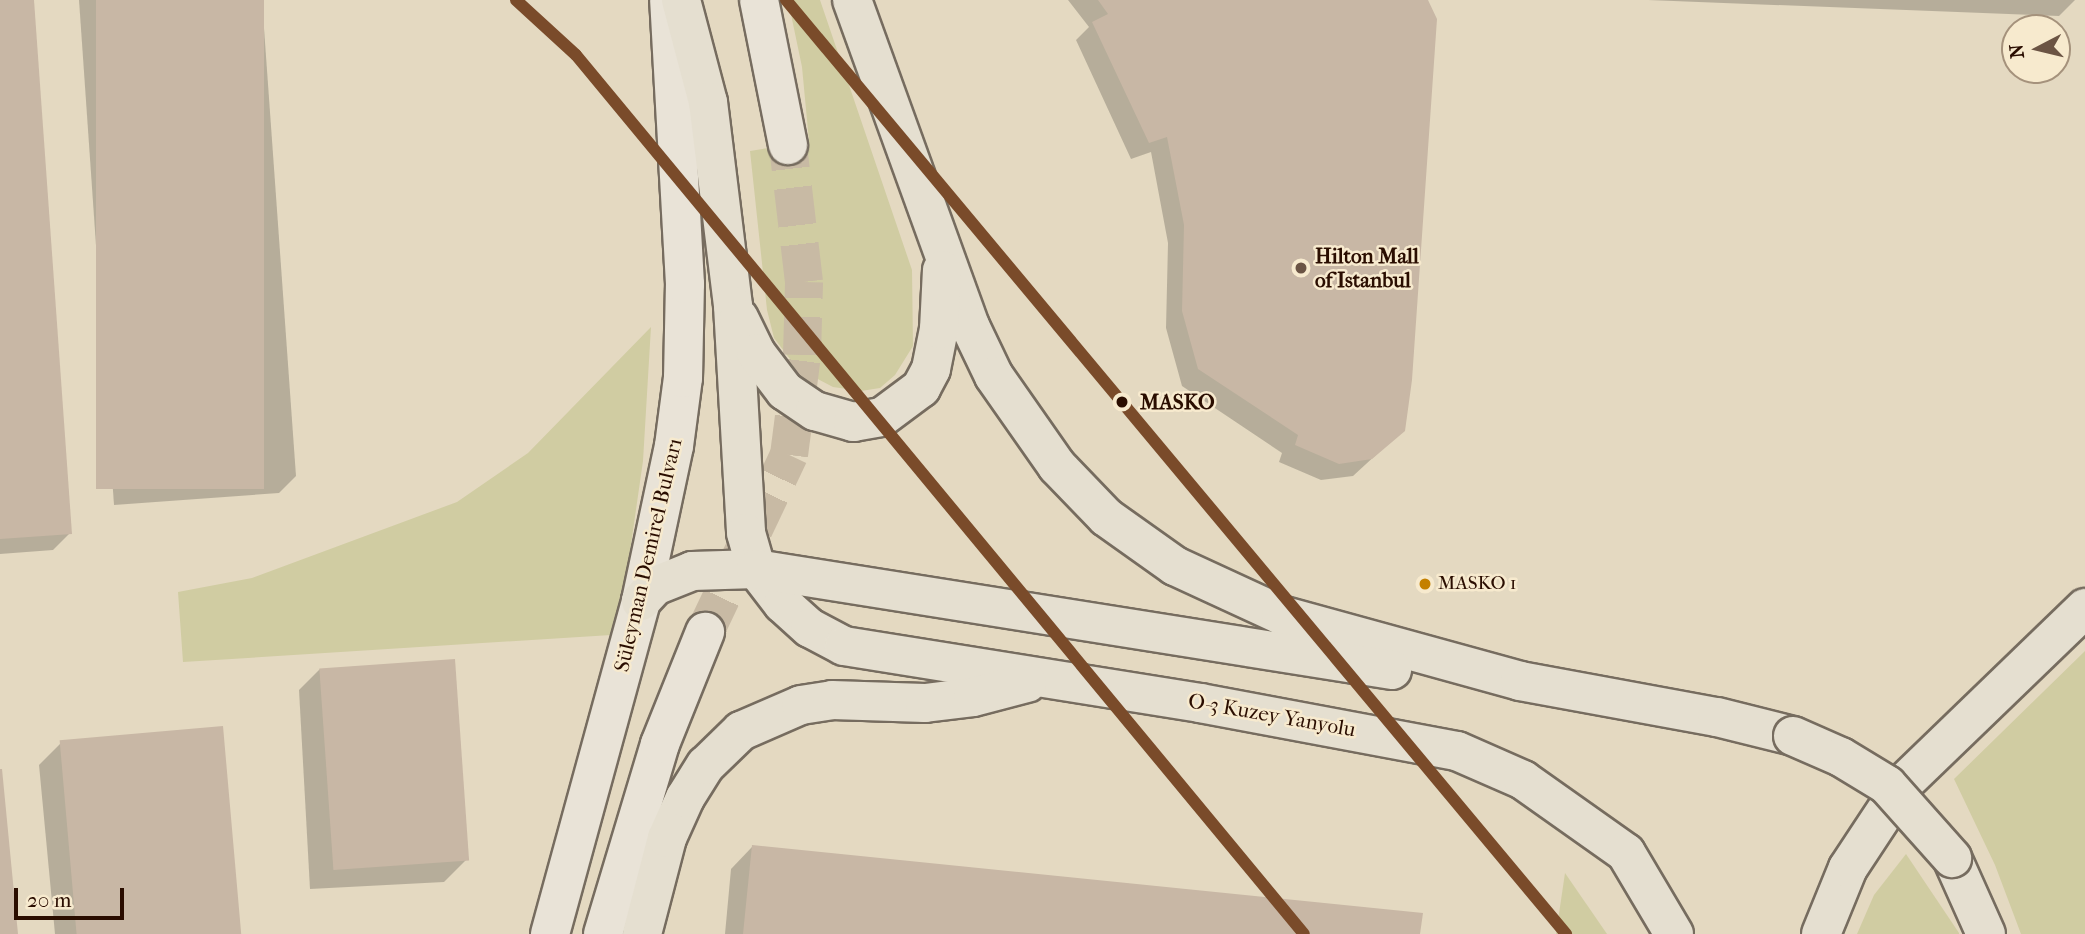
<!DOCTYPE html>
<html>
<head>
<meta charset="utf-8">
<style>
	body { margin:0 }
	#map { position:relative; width:2085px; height:934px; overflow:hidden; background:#e4d9c1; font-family:"IM FELL French Canon",serif }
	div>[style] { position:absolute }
	.green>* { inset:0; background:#d0cca2 }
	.shadow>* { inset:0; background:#0003 }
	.building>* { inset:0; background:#c8b7a5; transform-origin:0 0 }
	.secondary-tunnel>* { height:38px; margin-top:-19px; transform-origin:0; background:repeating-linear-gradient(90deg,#c8baa4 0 38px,transparent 0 57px) }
	.roads { filter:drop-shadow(2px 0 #766c5f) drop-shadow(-2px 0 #766c5f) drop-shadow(0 2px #766c5f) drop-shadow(0 -2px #766c5f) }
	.secondary>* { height:38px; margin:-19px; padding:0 19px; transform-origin:19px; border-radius:19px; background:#e9e3d7 }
	.primary>* { height:38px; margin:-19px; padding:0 19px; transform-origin:19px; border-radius:19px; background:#e5dfd0 }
	.bridges { filter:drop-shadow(2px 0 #766c5f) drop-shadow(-2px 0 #766c5f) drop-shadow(0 2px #766c5f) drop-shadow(0 -2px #766c5f) }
	.primary-bridge>* { height:38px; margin:-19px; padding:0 19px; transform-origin:19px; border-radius:19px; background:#e5dfd0 }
	.metro-1>* { height:12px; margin:-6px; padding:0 6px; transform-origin:6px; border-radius:6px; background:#7a4b2a }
	.dots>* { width:19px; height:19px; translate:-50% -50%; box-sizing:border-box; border:4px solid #f7eace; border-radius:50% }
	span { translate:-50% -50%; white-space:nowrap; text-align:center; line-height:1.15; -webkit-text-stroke:5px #f7eace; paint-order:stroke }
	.bus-label { font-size:19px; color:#2a0d00 }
	.left { translate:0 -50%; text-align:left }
	.poi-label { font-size:21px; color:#2a0d00; font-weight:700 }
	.stop-label { font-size:21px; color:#2a0d00; font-weight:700 }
	.street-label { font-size:21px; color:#2a0d00 }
	.north { position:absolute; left:2001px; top:14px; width:70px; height:70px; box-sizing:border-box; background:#f7eace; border:2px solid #a5927c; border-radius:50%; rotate:263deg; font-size:19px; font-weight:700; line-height:28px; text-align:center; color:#2a0d00 }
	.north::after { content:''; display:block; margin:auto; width:24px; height:32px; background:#6b5444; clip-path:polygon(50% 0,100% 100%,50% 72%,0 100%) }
	.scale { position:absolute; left:14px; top:888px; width:110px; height:32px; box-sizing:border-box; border:4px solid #2a0d00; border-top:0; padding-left:9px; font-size:21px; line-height:24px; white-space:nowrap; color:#2a0d00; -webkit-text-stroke:5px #f7eace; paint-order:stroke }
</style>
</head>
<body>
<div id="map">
	<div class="green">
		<i style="clip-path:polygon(788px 0,820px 0,912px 270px,913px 346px,895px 375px,880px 388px,861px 391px,833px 387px,812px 376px,793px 363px,774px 338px,767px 310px,750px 151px,809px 141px,802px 67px)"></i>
		<i style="clip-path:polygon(651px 327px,643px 461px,626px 579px,611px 635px,183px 662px,178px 592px,252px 578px,457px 502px,528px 453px)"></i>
		<i style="clip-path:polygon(2085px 651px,2085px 934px,2021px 934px,1995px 865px,1954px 779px)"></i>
		<i style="clip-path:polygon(1906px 854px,1959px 933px,1959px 934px,1857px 934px,1874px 895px)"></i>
		<i style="clip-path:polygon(1565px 873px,1607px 934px,1556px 934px)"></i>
	</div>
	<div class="shadow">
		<i style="clip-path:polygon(0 0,32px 0,70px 533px,53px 550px,0 554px)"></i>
		<i style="clip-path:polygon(79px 0,262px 0,296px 476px,279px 493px,114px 505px)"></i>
		<i style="clip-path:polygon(1068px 0,1426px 0,1403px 430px,1353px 476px,1321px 480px,1279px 462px,1282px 453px,1182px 386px,1166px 328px,1168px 243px,1151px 152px,1131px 159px,1076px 40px,1089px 27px)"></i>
		<i style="clip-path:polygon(1648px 0,2075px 0,2059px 16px)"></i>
		<i style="clip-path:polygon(320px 669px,466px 860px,444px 882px,310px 889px,299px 690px)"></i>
		<i style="clip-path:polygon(61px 743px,241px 934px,55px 934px,39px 765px)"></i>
		<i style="clip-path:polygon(752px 847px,1419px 934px,725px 934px,731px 869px)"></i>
	</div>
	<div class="building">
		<i style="clip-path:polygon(0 0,34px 0,72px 534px,0 539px)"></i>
		<i style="left:96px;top:0;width:168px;height:489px"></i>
		<i style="clip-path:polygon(1098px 0,1428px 0,1437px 19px,1412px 380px,1405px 431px,1372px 459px,1339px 464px,1295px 445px,1298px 435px,1198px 369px,1182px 311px,1184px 225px,1167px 137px,1149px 143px,1092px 22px,1108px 14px)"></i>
		<i style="left:455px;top:659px;width:202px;height:136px;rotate:86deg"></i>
		<i style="left:223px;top:726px;width:209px;height:164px;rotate:85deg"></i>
		<i style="clip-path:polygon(0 769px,2px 769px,18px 934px,0 934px)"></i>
		<i style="clip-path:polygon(752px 845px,1423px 913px,1420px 934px,743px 934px)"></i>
	</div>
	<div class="secondary-tunnel">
		<i style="left:705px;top:632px;width:196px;rotate:-64.6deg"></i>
		<i style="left:789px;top:455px;width:101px;rotate:-82.6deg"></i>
		<i style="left:802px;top:355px;width:73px;rotate:-88.4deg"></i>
		<i style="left:804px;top:282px;width:138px;rotate:-96.7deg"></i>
	</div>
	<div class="roads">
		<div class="secondary">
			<i style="left:759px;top:0;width:148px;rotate:78.7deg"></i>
			<i style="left:550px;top:934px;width:345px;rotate:-74.7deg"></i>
			<i style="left:641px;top:601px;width:158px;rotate:-78deg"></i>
			<i style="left:674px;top:446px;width:69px;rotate:-82.5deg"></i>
			<i style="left:683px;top:378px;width:94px;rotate:-88.8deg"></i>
			<i style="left:685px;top:284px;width:284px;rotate:-93.2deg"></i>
			<i style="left:603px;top:934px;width:198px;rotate:-73.3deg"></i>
			<i style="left:660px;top:744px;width:121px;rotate:-68.1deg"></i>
		</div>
		<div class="primary">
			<i style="left:681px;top:0;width:106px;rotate:75.2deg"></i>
			<i style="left:708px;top:102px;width:206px;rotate:83deg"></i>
			<i style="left:733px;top:306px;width:227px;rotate:86.7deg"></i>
			<i style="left:746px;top:533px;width:37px;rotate:74deg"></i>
			<i style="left:756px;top:569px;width:44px;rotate:52.4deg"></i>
			<i style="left:783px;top:604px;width:36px;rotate:42deg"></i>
			<i style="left:810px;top:628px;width:38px;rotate:28deg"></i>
			<i style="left:844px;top:646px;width:361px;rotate:9.1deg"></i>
			<i style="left:1200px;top:703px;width:261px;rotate:10.6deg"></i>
			<i style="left:1457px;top:751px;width:72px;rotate:23.7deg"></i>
			<i style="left:1523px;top:780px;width:126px;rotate:35.3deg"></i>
			<i style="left:1626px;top:853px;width:94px;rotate:59.3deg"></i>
			<i style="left:852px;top:0;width:347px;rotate:70.1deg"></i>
			<i style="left:970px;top:326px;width:55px;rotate:64.4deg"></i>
			<i style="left:994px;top:376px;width:110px;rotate:55deg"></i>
			<i style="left:1057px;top:466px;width:71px;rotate:46.1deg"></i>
			<i style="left:1106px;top:517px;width:85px;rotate:35.4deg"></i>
			<i style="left:1175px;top:566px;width:117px;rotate:24.8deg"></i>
			<i style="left:1281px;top:615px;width:248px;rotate:15.4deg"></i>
			<i style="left:1520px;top:681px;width:200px;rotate:10.4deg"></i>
			<i style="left:1717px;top:717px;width:78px;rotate:14deg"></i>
			<i style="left:739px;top:318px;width:39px;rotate:64deg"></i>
			<i style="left:756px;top:353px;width:48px;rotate:52.7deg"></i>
			<i style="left:785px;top:391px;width:36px;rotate:34deg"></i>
			<i style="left:815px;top:411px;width:40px;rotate:16deg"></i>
			<i style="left:853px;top:422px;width:29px;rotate:-10deg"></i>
			<i style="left:882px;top:417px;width:49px;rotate:-36.6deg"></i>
			<i style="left:921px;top:388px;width:21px;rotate:-62deg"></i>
			<i style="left:931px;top:369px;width:41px;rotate:-78.7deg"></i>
			<i style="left:939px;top:329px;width:59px;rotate:-87.1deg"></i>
			<i style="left:641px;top:601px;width:21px;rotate:-47deg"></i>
			<i style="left:655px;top:586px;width:40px;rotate:-22deg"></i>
			<i style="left:692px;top:571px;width:64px;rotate:-1.8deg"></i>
			<i style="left:756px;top:569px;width:644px;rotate:9.02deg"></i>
			<i style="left:1952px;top:858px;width:83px;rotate:65.9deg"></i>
			<i style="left:642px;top:934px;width:99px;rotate:-75.4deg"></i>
			<i style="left:667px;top:838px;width:44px;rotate:-65.8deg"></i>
			<i style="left:685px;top:798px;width:39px;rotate:-58deg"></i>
			<i style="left:706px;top:765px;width:49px;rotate:-44.2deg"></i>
			<i style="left:741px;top:731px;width:65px;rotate:-23.4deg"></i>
			<i style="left:801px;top:705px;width:31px;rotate:-9deg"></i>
			<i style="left:832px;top:700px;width:93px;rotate:1.8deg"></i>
			<i style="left:925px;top:703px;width:48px;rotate:-7.1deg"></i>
			<i style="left:973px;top:697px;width:56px;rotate:-14.5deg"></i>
			<i style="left:1821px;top:934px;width:71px;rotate:-67.8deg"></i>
			<i style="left:1848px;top:868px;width:102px;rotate:-56.6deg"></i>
			<i style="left:1904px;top:783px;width:252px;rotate:-44deg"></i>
		</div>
	</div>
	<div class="bridges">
		<div class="primary-bridge">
			<i style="left:1793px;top:736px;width:52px;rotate:23.6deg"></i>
			<i style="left:1841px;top:757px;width:54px;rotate:31.3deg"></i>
			<i style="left:1887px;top:785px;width:98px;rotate:48.3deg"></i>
		</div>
	</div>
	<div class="metro-1">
		<i style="left:516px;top:0;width:81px;rotate:42.5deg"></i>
		<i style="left:576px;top:55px;width:1141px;rotate:50.37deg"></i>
		<i style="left:786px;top:0;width:1217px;rotate:50.13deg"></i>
	</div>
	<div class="dots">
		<i style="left:1301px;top:268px;background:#6b5444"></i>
		<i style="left:1122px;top:402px;background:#2a0d00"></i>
		<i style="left:1425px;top:584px;background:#c48000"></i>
	</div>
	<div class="bus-label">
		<span class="left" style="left:1438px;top:584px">MASKO 1</span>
	</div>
	<div class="poi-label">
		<span class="left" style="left:1315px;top:268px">Hilton Mall<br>of Istanbul</span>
	</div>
	<div class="stop-label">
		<span class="left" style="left:1140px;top:402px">MASKO</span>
	</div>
	<div class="street-label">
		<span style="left:648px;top:555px;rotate:-77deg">Süleyman Demirel Bulvarı</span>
		<span style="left:1272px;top:715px;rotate:10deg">O-3 Kuzey Yanyolu</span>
	</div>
	<div class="north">N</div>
	<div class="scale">20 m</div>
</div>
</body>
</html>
